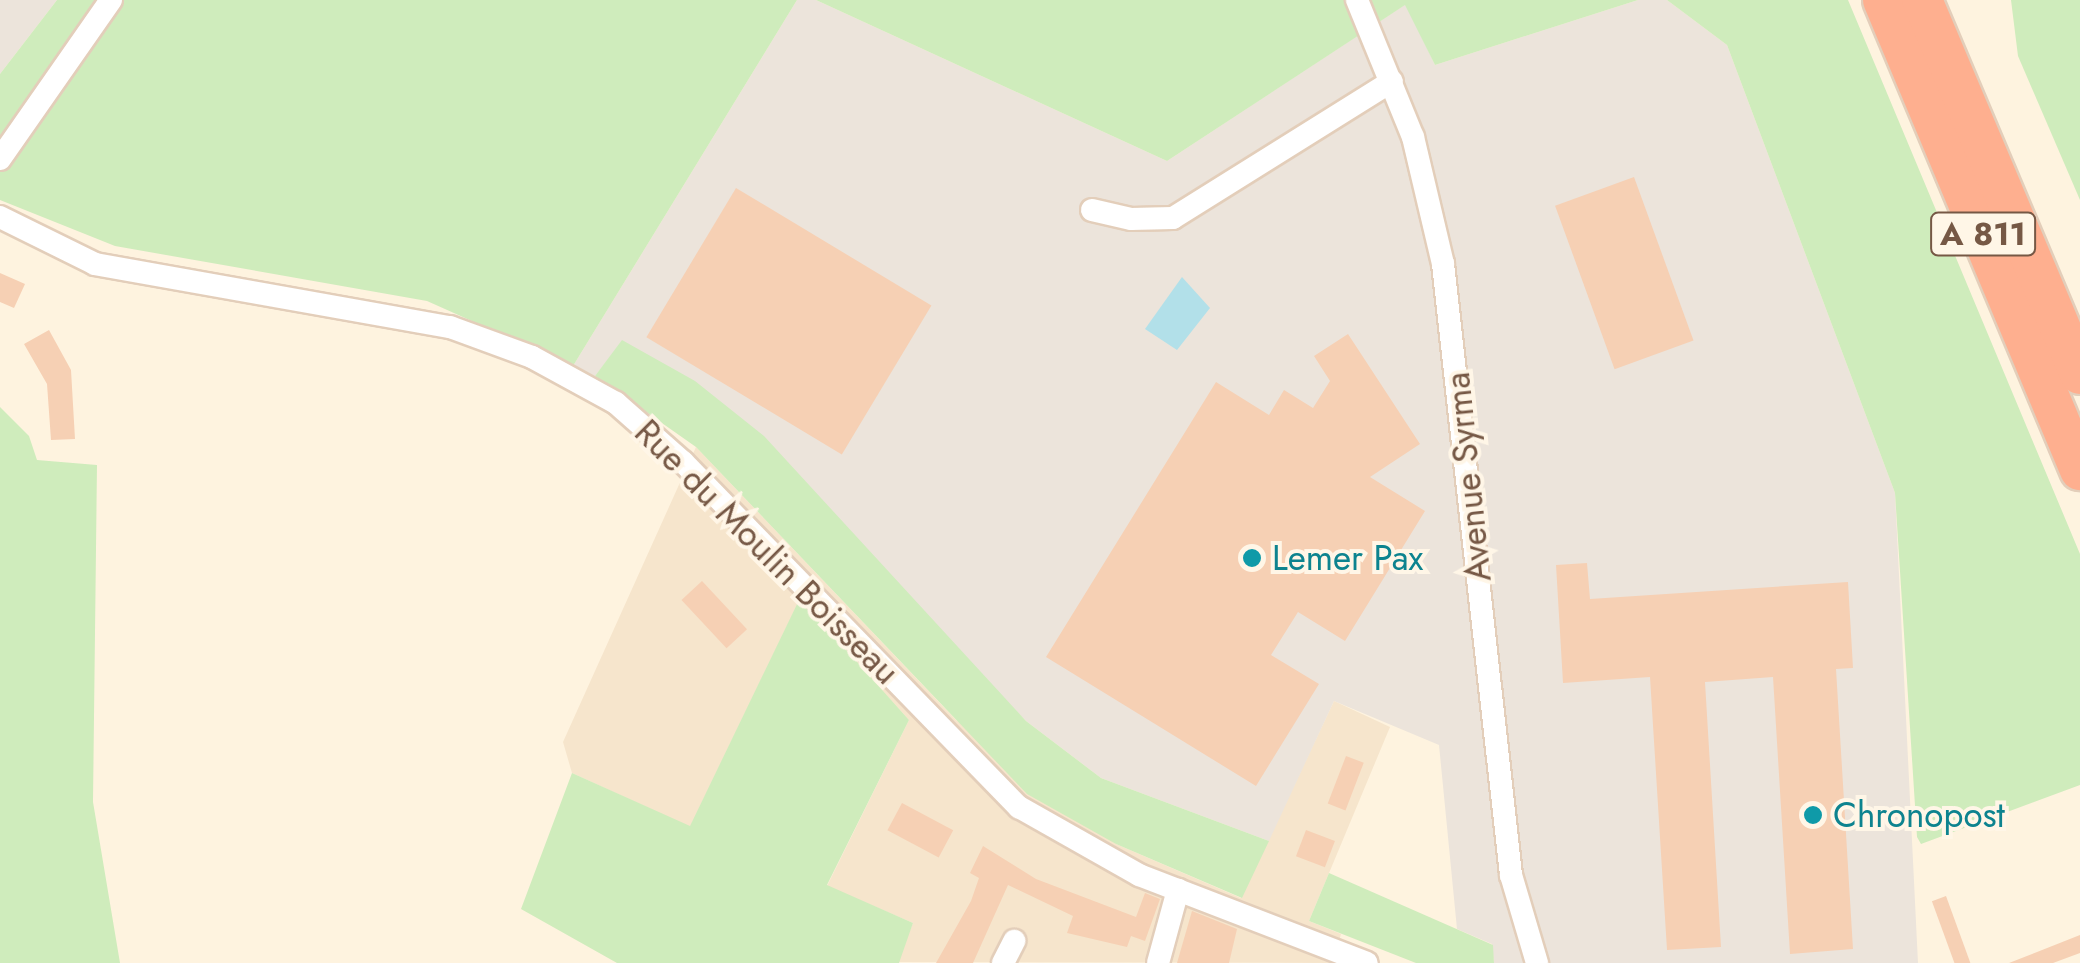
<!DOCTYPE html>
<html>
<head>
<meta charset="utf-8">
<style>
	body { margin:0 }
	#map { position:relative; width:2080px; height:963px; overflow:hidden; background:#fef3df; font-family:Jost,sans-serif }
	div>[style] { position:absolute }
	.residential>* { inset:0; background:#f6e5cc }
	.industrial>* { inset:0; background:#ece4db }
	.green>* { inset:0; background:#cfecbc }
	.water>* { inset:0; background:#b2e0e9 }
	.building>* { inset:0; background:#f6d0b4; transform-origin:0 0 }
	.roads { filter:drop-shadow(2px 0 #e3ceba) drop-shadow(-2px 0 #e3ceba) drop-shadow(0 2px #e3ceba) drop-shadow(0 -2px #e3ceba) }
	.minor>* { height:22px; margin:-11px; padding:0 11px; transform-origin:11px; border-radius:11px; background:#fff }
	.motorway>* { height:40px; margin:-20px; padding:0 20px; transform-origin:20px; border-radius:20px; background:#feaf8f }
	.dots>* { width:28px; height:28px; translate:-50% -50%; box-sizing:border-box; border:5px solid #fff6e7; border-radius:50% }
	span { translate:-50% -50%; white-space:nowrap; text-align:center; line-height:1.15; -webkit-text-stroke:8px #fff6e7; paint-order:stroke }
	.shield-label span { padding:2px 8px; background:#fff6e7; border:2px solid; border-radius:8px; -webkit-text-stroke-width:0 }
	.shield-label { font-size:32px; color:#765845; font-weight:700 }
	.street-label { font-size:35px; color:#765845 }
	.culture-label { font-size:35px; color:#0d838f }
	.left { translate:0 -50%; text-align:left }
</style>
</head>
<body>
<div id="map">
	<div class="residential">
		<i style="clip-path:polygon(696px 447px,956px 720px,1116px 844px,1241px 898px,1334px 701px,1390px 727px,1309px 921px,1341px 934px,1333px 963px,897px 962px,913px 923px,827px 886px,909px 720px,800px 599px,690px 827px,572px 773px,563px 742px)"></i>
	</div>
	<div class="industrial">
		<i style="clip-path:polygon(0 0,57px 0,0 74px)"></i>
		<i style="clip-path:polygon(797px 0,816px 0,1167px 161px,1406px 4px,1435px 65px,1638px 0,1667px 0,1727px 45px,1895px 493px,1918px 963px,1494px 963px,1492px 944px,1457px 929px,1439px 745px,1334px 701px,1269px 841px,1101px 778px,1026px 721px,894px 583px,623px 341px,595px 376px,573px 366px)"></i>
	</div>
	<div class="green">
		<i style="clip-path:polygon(57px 0,797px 0,573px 366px,427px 301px,115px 246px,0 200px,0 74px)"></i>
		<i style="clip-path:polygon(816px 0,1638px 0,1435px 65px,1405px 5px,1167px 161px)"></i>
		<i style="clip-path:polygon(1667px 0,1848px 0,2080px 554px,2080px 785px,1921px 844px,1917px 837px,1895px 493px,1727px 45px)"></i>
		<i style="clip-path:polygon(2011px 0,2080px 0,2080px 200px,2018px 56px)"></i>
		<i style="clip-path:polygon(622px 340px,695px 381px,764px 436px,1026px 721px,1101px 778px,1269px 841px,1242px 898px,1116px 844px,1027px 794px,696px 447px,595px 376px)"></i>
		<i style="clip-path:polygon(0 407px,29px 436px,37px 460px,97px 465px,93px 802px,120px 963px,0 963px)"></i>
		<i style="clip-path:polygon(800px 598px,909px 720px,827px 885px,913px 923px,899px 963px,617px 963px,521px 909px,572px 773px,690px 826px)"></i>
		<i style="clip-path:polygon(1329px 873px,1493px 945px,1494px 963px,1416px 963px,1309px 921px)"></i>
	</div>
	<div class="water">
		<i style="clip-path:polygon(1182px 277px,1210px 308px,1177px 350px,1145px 329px)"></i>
	</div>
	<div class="building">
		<i style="left:1634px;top:177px;width:174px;height:84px;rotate:70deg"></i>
		<i style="left:736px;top:188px;width:228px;height:174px;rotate:31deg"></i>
		<i style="clip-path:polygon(0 273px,25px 284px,14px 308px,0 302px)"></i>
		<i style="clip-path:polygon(49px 330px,71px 370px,75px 439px,51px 440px,47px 384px,24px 344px)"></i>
		<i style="clip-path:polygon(1348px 334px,1420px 444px,1370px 477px,1425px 511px,1345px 641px,1298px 612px,1271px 655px,1319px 684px,1256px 786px,1046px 657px,1216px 382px,1269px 415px,1284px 390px,1313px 408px,1330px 381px,1314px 356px)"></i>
		<i style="clip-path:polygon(1587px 563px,1590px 599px,1848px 582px,1853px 668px,1836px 669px,1853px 949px,1790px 954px,1773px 677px,1705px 682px,1721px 947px,1667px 950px,1650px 677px,1563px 683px,1556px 565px)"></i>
		<i style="left:702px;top:581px;width:66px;height:28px;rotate:47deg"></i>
		<i style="left:1346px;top:756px;width:19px;height:51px;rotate:21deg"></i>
		<i style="left:902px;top:803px;width:58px;height:31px;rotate:28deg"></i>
		<i style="left:1306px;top:830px;width:31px;height:28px;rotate:21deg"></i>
		<i style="clip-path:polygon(983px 846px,1036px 879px,1136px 917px,1145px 893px,1160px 899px,1145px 941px,1131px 936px,1127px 947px,1067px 933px,1073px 916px,1008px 885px,973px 963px,936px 963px,971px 901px,979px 878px,970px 873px)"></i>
		<i style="left:1946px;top:896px;width:72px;height:15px;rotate:70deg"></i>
		<i style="clip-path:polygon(1192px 911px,1237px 929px,1229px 963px,1177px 963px)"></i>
		<i style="clip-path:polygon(2080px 935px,2080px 953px,2053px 963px,2009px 963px)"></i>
	</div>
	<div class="roads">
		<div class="minor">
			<i style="left:1357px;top:0;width:148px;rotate:67.8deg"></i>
			<i style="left:1413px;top:137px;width:130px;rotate:76.7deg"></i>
			<i style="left:1443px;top:264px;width:615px;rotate:83.65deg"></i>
			<i style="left:1511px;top:875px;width:92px;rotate:73.5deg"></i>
			<i style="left:0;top:159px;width:194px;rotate:-55.1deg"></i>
			<i style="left:1092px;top:210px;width:40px;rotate:13deg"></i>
			<i style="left:1131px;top:219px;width:42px;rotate:-1.4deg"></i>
			<i style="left:1173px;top:218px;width:258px;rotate:-32deg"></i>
			<i style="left:0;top:217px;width:106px;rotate:26.3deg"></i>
			<i style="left:95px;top:264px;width:361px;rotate:10.1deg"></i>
			<i style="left:450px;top:327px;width:87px;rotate:20.1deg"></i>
			<i style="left:532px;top:357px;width:96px;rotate:28.7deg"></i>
			<i style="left:616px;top:403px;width:89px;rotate:41.4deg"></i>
			<i style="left:683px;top:462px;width:482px;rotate:45.8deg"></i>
			<i style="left:1019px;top:807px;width:138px;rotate:29.5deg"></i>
			<i style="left:1139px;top:875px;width:244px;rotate:21.1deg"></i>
			<i style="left:1003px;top:963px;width:25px;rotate:-63deg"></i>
			<i style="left:1158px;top:963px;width:76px;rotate:-74.7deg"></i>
		</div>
		<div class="motorway">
			<i style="left:1883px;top:0;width:510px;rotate:67.26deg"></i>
			<i style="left:1922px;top:0;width:406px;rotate:67.1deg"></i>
		</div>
	</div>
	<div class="dots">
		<i style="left:1252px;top:558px;background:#0f9aa8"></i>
		<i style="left:1813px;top:815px;background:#0f9aa8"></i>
	</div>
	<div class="shield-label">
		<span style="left:1983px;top:234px">A 811</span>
	</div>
	<div class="street-label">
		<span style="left:1468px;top:477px;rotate:-96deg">Avenue Syrma</span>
		<span style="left:767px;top:552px;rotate:45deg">Rue du Moulin Boisseau</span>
	</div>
	<div class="culture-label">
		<span class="left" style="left:1272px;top:558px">Lemer Pax</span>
		<span class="left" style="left:1833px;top:815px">Chronopost</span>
	</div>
</div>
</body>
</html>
